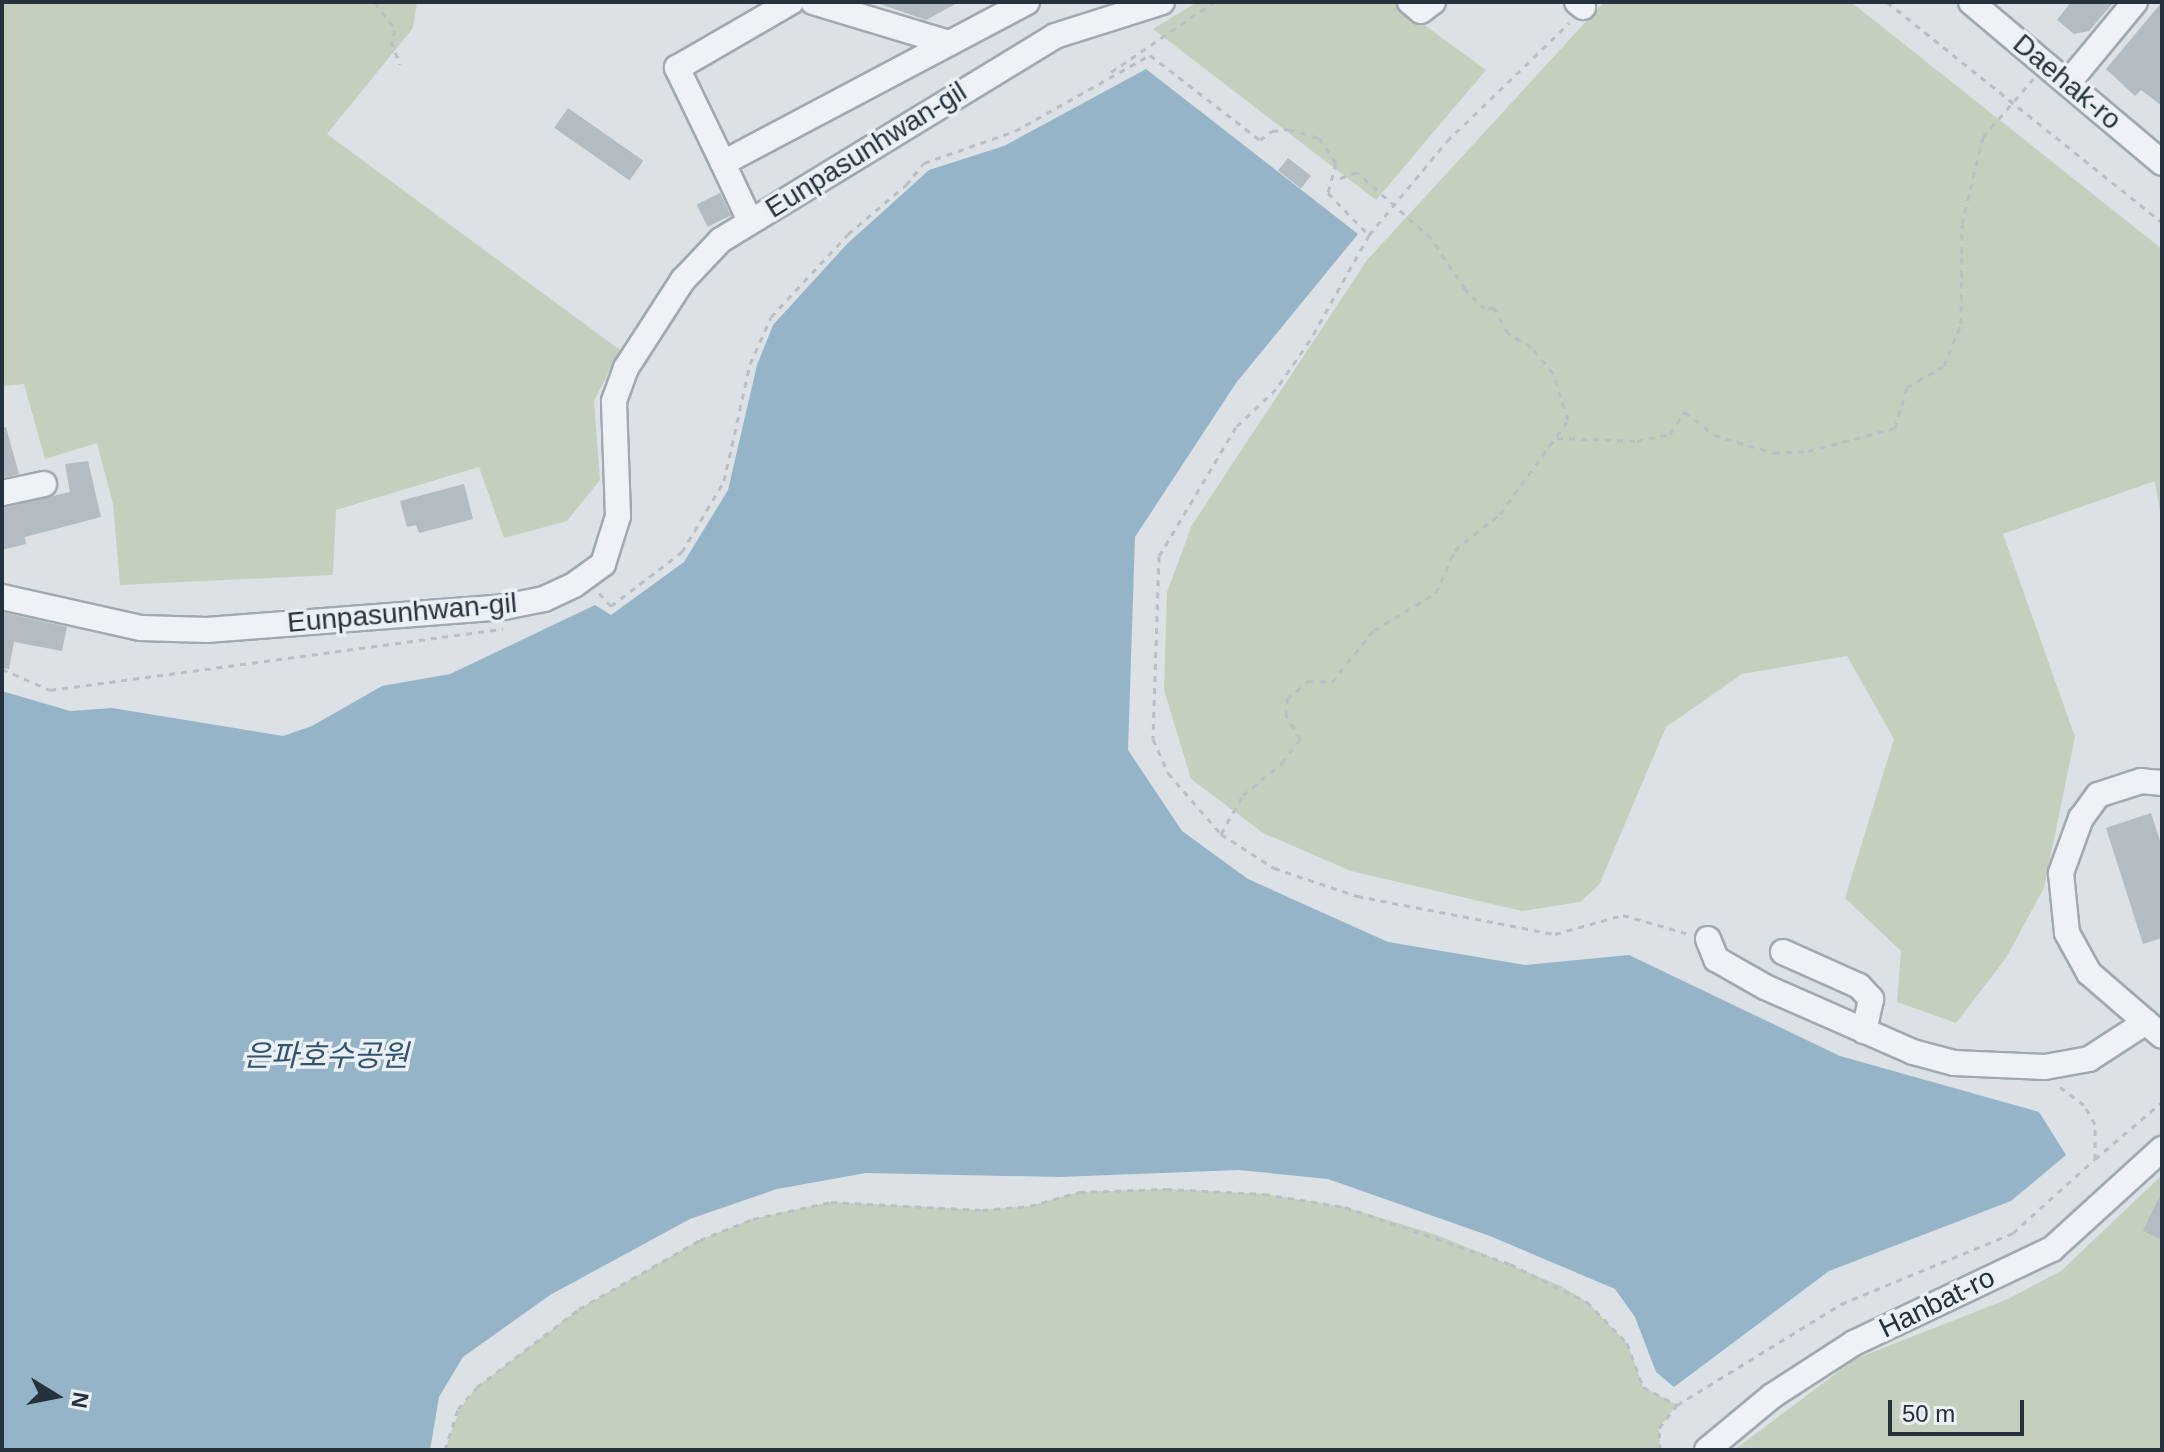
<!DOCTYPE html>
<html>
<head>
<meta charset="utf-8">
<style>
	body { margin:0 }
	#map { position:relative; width:2164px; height:1452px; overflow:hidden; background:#dce1e6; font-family:Helvetica,"Noto Sans KR",sans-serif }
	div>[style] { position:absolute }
	.green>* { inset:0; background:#c4d0bd }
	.water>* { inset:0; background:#95b4c8 }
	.building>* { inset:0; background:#b3bbc3; transform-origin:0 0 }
	.path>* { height:3px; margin-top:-1.5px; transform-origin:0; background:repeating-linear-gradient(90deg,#babfc5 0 6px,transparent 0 12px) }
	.roads { filter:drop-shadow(2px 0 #a1a9b0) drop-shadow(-2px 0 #a1a9b0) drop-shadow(0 2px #a1a9b0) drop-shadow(0 -2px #a1a9b0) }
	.minor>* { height:24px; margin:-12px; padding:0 12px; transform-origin:12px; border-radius:12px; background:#eef1f5 }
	span { translate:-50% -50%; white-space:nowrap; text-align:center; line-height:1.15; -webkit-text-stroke:7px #ebf0f4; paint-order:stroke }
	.street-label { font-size:28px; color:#25313d }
	.water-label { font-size:30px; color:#2f5571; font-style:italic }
	.frame { position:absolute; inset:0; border:4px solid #25313d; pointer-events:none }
	.north { position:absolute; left:16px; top:1356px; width:80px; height:80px; -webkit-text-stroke:6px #ebf0f4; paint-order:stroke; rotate:100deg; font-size:22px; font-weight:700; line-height:32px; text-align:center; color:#25313d }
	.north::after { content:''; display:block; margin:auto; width:28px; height:36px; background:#25313d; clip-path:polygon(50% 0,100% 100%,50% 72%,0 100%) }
	.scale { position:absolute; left:1888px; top:1400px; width:136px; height:36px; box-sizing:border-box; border:4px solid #25313d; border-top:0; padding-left:10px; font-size:24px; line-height:28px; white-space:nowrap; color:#25313d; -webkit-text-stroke:6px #ebf0f4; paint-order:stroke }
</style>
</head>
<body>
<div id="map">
	<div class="green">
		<i style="clip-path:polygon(2px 2px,417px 2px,413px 28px,327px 134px,620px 350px,594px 401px,600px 480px,567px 521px,504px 538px,479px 467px,336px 510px,333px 575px,120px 585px,113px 504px,97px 443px,45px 459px,24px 384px,2px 386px)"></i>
		<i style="clip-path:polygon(1197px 2px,1393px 2px,1486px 70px,1376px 200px,1153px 29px)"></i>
		<i style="clip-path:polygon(1604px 2px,1851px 2px,2162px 249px,2162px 524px,2155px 481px,2003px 534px,2075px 737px,2044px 888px,2006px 958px,1956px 1023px,1897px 1002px,1901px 951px,1845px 898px,1894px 739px,1847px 656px,1742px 674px,1666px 727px,1599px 885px,1580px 902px,1522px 911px,1351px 871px,1263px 833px,1191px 779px,1164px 690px,1167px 592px,1192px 525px,1367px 260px)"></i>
		<i style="clip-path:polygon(2162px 1175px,2162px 1450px,1734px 1450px,1855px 1359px,2008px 1299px,2061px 1271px)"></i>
		<i style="clip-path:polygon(1166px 1189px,1264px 1194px,1345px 1207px,1437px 1235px,1561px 1286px,1587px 1302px,1627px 1343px,1643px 1387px,1677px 1405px,1659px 1428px,1660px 1450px,445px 1450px,460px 1408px,477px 1387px,579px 1309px,700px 1240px,753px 1219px,831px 1202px,982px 1210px,1030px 1206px,1079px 1192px)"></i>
	</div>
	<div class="water">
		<i style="clip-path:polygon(1146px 69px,1358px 234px,1236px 383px,1135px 537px,1128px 750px,1182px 831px,1248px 879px,1388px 942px,1525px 965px,1629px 955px,1840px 1056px,2039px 1112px,2066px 1155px,2011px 1201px,1829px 1271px,1674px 1387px,1656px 1372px,1635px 1317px,1615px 1289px,1490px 1236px,1328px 1179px,1239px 1170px,1059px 1177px,866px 1173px,777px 1189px,690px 1219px,550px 1295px,463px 1357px,439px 1397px,430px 1450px,2px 1450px,2px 691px,70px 711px,112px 708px,283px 736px,312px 726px,382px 686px,450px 674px,595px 605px,611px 615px,684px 562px,728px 490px,757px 365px,773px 325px,847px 244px,929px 170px,1004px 146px)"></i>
	</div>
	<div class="building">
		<i style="clip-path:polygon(874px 2px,959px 2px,926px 20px)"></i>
		<i style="clip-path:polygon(2071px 2px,2114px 2px,2089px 31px,2074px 34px,2057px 20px)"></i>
		<i style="clip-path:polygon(2162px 2px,2162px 106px,2141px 90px,2135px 96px,2106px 69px)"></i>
		<i style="left:568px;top:108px;width:92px;height:24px;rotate:35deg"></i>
		<i style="left:1288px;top:158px;width:29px;height:16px;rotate:38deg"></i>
		<i style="left:720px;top:193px;width:25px;height:26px;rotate:64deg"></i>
		<i style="clip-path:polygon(6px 427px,19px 474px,2px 478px,2px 428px)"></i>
		<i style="clip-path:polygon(88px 461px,101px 517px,25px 537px,26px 544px,2px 550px,2px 508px,70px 492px,65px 464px)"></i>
		<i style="clip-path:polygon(464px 484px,473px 519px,419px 533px,416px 525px,407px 527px,400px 501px)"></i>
		<i style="clip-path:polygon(2px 612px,67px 627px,62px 651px,14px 642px,9px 669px,2px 668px)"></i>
		<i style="clip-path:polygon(2151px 813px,2162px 847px,2162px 938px,2143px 944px,2106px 828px)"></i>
		<i style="clip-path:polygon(2162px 1191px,2162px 1240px,2143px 1231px)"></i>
	</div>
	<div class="path">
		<i style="left:375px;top:2px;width:34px;rotate:54deg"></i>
		<i style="left:395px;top:30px;width:12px;rotate:110deg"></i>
		<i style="left:391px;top:41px;width:25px;rotate:69deg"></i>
		<i style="left:1887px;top:2px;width:352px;rotate:38.7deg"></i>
		<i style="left:1111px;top:72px;width:125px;rotate:-34.2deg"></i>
		<i style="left:1369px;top:235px;width:122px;rotate:-50.3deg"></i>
		<i style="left:1447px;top:141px;width:170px;rotate:-44deg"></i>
		<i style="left:1557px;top:438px;width:80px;rotate:2.1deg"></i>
		<i style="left:1637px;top:441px;width:34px;rotate:-12deg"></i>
		<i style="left:1670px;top:434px;width:27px;rotate:-56deg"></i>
		<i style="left:1685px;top:412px;width:37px;rotate:38deg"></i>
		<i style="left:1714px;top:435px;width:63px;rotate:16.7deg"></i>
		<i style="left:1774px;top:453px;width:34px;rotate:-3deg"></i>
		<i style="left:1808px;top:451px;width:90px;rotate:-14.8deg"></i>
		<i style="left:1895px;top:428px;width:43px;rotate:-73.7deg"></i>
		<i style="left:1907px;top:387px;width:43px;rotate:-29.6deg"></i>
		<i style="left:1944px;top:366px;width:45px;rotate:-68deg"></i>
		<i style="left:1961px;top:324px;width:100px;rotate:-89.4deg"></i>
		<i style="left:1962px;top:224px;width:89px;rotate:-76.4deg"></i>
		<i style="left:1983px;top:137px;width:77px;rotate:-49.2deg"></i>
		<i style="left:599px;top:593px;width:18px;rotate:47deg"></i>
		<i style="left:611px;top:606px;width:89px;rotate:-37.3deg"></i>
		<i style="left:682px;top:552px;width:82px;rotate:-59.4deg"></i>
		<i style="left:724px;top:481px;width:120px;rotate:-77.5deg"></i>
		<i style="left:750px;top:364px;width:51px;rotate:-65.9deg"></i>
		<i style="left:771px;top:317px;width:113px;rotate:-47.1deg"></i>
		<i style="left:848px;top:234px;width:76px;rotate:-40.2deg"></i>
		<i style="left:906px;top:185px;width:28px;rotate:-51deg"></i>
		<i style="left:924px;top:163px;width:96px;rotate:-19.4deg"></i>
		<i style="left:1015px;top:131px;width:155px;rotate:-29.4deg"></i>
		<i style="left:1150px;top:55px;width:139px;rotate:37.7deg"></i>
		<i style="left:1260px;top:140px;width:15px;rotate:-37deg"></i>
		<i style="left:1272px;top:131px;width:17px;rotate:-7deg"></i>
		<i style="left:1289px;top:129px;width:31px;rotate:17deg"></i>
		<i style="left:1319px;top:138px;width:30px;rotate:56deg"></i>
		<i style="left:1336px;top:163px;width:31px;rotate:105deg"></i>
		<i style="left:1328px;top:193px;width:59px;rotate:45.7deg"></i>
		<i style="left:1369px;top:235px;width:120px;rotate:119.3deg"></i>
		<i style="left:1310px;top:340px;width:60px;rotate:124.8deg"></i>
		<i style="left:1276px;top:389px;width:55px;rotate:136.5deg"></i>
		<i style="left:1236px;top:427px;width:150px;rotate:120.8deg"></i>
		<i style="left:1159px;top:556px;width:183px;rotate:91.9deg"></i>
		<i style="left:1153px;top:739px;width:37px;rotate:66deg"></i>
		<i style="left:1168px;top:773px;width:81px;rotate:49deg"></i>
		<i style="left:1221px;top:834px;width:63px;rotate:32.7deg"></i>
		<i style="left:1274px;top:868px;width:88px;rotate:18.6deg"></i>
		<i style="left:1357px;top:896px;width:202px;rotate:10.9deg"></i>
		<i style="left:1555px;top:934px;width:71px;rotate:-15.6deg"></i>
		<i style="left:1623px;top:915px;width:69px;rotate:16.1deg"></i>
		<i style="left:2px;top:669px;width:52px;rotate:23.6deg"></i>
		<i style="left:50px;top:690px;width:457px;rotate:-7.7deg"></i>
		<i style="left:1221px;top:834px;width:45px;rotate:-60.6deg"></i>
		<i style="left:1243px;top:795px;width:50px;rotate:-39.4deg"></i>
		<i style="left:1282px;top:763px;width:30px;rotate:-53deg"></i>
		<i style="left:1300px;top:739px;width:28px;rotate:-120deg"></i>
		<i style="left:1286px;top:715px;width:16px;rotate:-86deg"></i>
		<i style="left:1287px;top:699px;width:28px;rotate:-41deg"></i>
		<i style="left:1308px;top:681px;width:24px;rotate:2deg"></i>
		<i style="left:1332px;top:682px;width:67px;rotate:-51.1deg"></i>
		<i style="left:1374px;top:630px;width:72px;rotate:-30.8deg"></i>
		<i style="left:1436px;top:593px;width:47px;rotate:-66.2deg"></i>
		<i style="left:1455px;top:550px;width:58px;rotate:-38.7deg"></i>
		<i style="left:1500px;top:514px;width:116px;rotate:-54.1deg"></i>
		<i style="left:1568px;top:420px;width:49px;rotate:-107.7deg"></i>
		<i style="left:1553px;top:373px;width:34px;rotate:-130deg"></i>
		<i style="left:1531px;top:347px;width:27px;rotate:-149deg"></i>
		<i style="left:1508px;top:333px;width:29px;rotate:-119deg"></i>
		<i style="left:1494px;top:308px;width:9px;rotate:174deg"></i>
		<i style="left:1485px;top:309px;width:28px;rotate:-135deg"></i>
		<i style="left:1465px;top:289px;width:61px;rotate:-123.7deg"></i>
		<i style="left:1431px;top:238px;width:99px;rotate:-138.3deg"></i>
		<i style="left:1357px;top:172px;width:23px;rotate:160deg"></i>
		<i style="left:2095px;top:1159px;width:88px;rotate:-40.4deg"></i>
		<i style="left:445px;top:1450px;width:43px;rotate:-72.4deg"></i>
		<i style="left:458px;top:1409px;width:29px;rotate:-49deg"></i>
		<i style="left:477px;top:1387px;width:128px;rotate:-37.4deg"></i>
		<i style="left:579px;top:1309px;width:139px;rotate:-29.7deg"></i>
		<i style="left:700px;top:1240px;width:57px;rotate:-21.6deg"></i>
		<i style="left:753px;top:1219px;width:80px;rotate:-12.3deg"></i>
		<i style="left:831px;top:1202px;width:151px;rotate:3deg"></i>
		<i style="left:982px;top:1210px;width:48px;rotate:-4.8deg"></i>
		<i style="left:1030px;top:1206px;width:51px;rotate:-15.9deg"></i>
		<i style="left:1079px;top:1192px;width:87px;rotate:-2deg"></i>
		<i style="left:1166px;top:1189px;width:98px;rotate:2.9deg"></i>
		<i style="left:1264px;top:1194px;width:82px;rotate:9.1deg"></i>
		<i style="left:1345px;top:1207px;width:175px;rotate:19.1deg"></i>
		<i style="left:1510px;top:1264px;width:86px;rotate:26.3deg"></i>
		<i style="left:1587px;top:1302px;width:57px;rotate:45.7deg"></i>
		<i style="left:1627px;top:1343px;width:47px;rotate:70deg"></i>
		<i style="left:1643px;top:1387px;width:38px;rotate:28deg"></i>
		<i style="left:1660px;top:1450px;width:22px;rotate:-93deg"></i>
		<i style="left:1659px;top:1428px;width:29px;rotate:-52deg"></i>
		<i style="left:1677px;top:1405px;width:193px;rotate:-31.6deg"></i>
		<i style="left:1841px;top:1304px;width:186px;rotate:-22.4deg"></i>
		<i style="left:2013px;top:1233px;width:110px;rotate:-42.1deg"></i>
		<i style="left:2095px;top:1159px;width:35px;rotate:-90deg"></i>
		<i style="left:2095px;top:1124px;width:22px;rotate:-120deg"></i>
		<i style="left:2084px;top:1105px;width:30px;rotate:-143deg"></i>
		<i style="left:1876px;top:1450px;width:33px"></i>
	</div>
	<div class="roads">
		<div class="minor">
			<i style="left:813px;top:2px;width:142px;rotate:16.8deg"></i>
			<i style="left:1410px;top:2px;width:14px;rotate:39deg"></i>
			<i style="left:1421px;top:11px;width:15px;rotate:-37deg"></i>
			<i style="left:1577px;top:2px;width:8px;rotate:40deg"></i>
			<i style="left:1971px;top:2px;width:250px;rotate:40.1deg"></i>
			<i style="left:2068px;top:83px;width:105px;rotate:-50.4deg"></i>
			<i style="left:723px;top:163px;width:106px;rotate:-115.8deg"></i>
			<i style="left:677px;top:68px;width:132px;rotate:-30.1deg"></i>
			<i style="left:750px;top:221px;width:64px;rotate:-115deg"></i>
			<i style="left:723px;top:163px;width:344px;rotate:-27.9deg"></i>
			<i style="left:2px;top:493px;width:43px;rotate:-12.1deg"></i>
			<i style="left:2px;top:597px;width:142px;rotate:12.6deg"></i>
			<i style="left:141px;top:628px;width:66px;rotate:1.7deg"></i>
			<i style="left:207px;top:630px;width:298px;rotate:-4.4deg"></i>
			<i style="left:504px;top:607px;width:41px;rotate:-11.3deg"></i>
			<i style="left:544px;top:599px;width:33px;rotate:-25deg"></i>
			<i style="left:574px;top:585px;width:36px;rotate:-36deg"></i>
			<i style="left:603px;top:564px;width:50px;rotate:-72.6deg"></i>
			<i style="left:618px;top:516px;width:115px;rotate:-92deg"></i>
			<i style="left:614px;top:401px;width:35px;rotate:-70deg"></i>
			<i style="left:626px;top:368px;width:105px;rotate:-57.1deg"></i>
			<i style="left:683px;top:280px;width:55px;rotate:-46.5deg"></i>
			<i style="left:721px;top:240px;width:391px;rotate:-31.4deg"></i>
			<i style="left:1055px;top:36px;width:112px;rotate:-17.6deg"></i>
			<i style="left:2162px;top:783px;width:21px;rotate:-175deg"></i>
			<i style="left:2141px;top:781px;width:45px;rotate:162deg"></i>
			<i style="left:2098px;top:795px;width:29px;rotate:126deg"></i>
			<i style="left:2081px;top:818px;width:59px;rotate:110deg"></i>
			<i style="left:2061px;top:873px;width:60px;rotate:84.3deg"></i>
			<i style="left:2067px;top:933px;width:46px;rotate:61.2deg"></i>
			<i style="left:2089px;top:973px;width:96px;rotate:40.8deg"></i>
			<i style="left:1708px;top:939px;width:22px;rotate:68deg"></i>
			<i style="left:1716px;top:959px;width:56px;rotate:29.7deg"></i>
			<i style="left:1765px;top:987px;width:162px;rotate:23.7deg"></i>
			<i style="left:1913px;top:1052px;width:42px;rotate:15deg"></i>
			<i style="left:1954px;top:1063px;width:91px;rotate:2.5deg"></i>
			<i style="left:2045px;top:1067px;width:45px;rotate:-10.3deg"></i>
			<i style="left:2089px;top:1059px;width:68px;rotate:-33deg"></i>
			<i style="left:1783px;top:952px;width:83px;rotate:24.1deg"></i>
			<i style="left:1859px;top:986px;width:18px;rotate:47deg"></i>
			<i style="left:1871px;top:999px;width:33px;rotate:102deg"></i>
			<i style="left:1707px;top:1450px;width:85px;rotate:-39.7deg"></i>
			<i style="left:1772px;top:1396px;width:98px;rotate:-32.9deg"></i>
			<i style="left:1854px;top:1343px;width:219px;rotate:-25.4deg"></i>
			<i style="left:2052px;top:1249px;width:149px;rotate:-42.3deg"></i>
		</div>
	</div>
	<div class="street-label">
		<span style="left:2067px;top:82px;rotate:40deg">Daehak-ro</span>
		<span style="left:866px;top:150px;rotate:-32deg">Eunpasunhwan-gil</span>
		<span style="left:402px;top:613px;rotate:-5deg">Eunpasunhwan-gil</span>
		<span style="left:1937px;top:1303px;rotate:-26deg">Hanbat-ro</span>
	</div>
	<div class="water-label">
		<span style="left:326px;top:1056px">은파호수공원</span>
	</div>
	<div class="frame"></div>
	<div class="north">N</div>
	<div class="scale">50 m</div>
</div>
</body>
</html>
